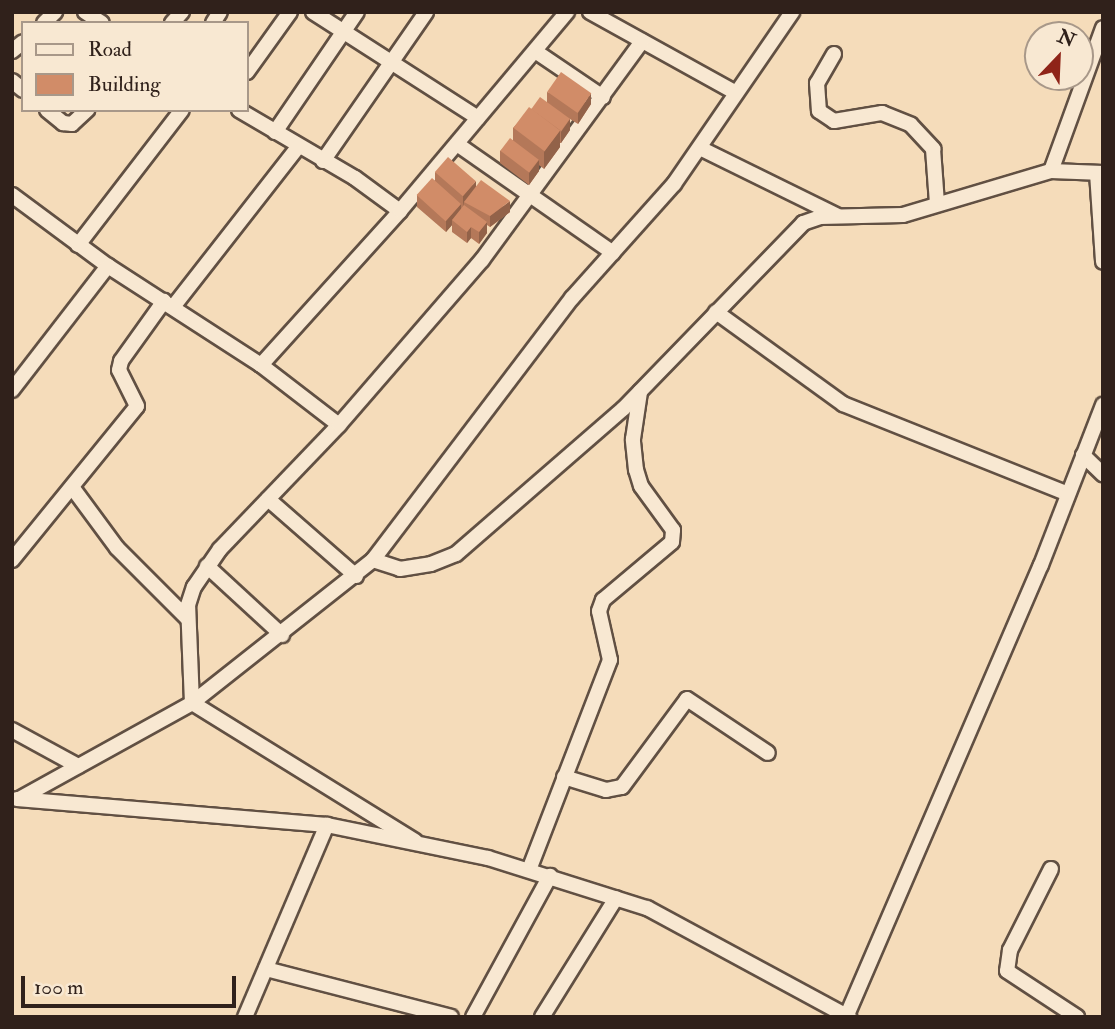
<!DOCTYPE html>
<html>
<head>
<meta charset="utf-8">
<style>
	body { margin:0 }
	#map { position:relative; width:1115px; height:1029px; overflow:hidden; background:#f5dcba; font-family:"IM FELL Double Pica",serif }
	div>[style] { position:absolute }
	.roads { filter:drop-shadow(2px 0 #615043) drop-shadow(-2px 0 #615043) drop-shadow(0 2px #615043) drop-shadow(0 -2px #615043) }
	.minor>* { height:14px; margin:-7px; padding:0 7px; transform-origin:7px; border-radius:7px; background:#f8e8d2 }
	.wall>* { inset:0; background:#b47859 }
	.shaded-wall>* { inset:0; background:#926249 }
	.building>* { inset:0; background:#d18c68; transform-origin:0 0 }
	span { translate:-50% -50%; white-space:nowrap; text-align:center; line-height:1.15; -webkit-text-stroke:6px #f8e8d2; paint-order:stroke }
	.frame { position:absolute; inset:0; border:14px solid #30211b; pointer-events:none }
	.legend { position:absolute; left:21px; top:21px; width:228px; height:91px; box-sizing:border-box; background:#f8e8d2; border:2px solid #a89889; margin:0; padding:9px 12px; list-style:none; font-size:21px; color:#30211b }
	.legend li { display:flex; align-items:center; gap:14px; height:35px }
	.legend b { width:35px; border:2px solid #a89889 }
	.north { position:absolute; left:1024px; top:21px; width:70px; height:70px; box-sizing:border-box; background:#f8e8d2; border:2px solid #a89889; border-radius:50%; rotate:23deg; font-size:19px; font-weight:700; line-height:28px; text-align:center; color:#30211b }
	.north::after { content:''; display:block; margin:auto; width:24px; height:32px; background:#8f2418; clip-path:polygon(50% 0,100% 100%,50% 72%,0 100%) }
	.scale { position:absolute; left:21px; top:976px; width:215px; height:32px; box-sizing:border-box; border:4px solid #30211b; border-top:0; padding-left:9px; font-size:21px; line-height:24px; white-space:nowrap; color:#30211b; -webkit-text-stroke:5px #f8e8d2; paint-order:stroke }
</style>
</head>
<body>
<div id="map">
	<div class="roads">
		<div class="minor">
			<i style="left:85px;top:12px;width:20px;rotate:33deg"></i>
			<i style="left:313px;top:12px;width:196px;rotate:32.7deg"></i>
			<i style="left:590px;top:12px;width:167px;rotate:29deg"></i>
			<i style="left:44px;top:23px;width:16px;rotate:-45deg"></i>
			<i style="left:172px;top:23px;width:15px;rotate:-48deg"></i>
			<i style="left:213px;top:23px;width:13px;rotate:-58deg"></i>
			<i style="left:12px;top:51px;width:14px;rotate:-39deg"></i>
			<i style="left:535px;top:51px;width:82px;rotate:34.1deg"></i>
			<i style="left:834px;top:54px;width:34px;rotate:120deg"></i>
			<i style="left:817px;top:83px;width:28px;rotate:86deg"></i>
			<i style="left:819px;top:111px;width:18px;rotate:34deg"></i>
			<i style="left:834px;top:121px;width:49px;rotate:-9.5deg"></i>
			<i style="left:882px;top:113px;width:31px;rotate:22deg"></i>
			<i style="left:911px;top:125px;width:33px;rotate:47deg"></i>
			<i style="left:933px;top:149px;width:55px;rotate:85.8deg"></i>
			<i style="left:247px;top:72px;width:74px;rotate:-54.4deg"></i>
			<i style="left:12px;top:81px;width:14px;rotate:39deg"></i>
			<i style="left:47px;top:110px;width:21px;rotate:39deg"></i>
			<i style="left:63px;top:123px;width:9px;rotate:6deg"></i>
			<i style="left:72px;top:124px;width:21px;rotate:-43deg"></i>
			<i style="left:239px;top:110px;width:134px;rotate:30.4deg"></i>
			<i style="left:355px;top:178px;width:56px;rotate:36.3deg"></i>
			<i style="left:275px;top:132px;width:145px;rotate:-55.7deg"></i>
			<i style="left:457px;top:144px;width:190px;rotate:34.9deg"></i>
			<i style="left:700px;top:148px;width:152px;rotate:26.2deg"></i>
			<i style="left:323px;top:161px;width:181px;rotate:-55.3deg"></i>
			<i style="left:1051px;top:171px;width:152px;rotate:-70deg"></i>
			<i style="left:1097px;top:173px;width:89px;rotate:86.1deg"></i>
			<i style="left:12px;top:195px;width:119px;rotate:36.5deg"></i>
			<i style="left:108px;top:266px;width:182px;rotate:32.9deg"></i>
			<i style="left:261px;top:365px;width:98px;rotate:37.6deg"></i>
			<i style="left:78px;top:245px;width:170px;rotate:-52.4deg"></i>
			<i style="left:173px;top:307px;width:204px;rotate:-52deg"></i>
			<i style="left:716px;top:312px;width:157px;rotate:35.9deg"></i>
			<i style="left:843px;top:404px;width:242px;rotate:21.8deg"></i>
			<i style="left:261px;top:365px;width:207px;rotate:-47.9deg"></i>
			<i style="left:400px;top:211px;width:260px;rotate:-50deg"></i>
			<i style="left:12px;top:390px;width:157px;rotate:-52.3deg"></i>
			<i style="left:1083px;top:455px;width:28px;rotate:44deg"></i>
			<i style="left:72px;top:487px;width:76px;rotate:53.6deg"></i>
			<i style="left:117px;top:548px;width:100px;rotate:45deg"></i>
			<i style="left:268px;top:499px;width:117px;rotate:41.2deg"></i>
			<i style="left:12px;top:560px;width:198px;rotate:-50.9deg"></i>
			<i style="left:137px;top:406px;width:40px;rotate:-116.6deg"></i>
			<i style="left:119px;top:370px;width:9px;rotate:-77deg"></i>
			<i style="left:121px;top:361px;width:74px;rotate:-54.4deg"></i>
			<i style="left:373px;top:560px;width:28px;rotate:18deg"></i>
			<i style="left:400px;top:569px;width:31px;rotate:-9deg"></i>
			<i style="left:431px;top:564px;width:27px;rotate:-22deg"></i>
			<i style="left:456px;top:554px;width:221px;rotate:-41deg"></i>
			<i style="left:623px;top:409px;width:259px;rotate:-45.9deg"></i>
			<i style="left:803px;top:223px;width:18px;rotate:-19deg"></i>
			<i style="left:820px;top:217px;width:83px;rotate:-1.4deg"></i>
			<i style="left:903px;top:215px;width:154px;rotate:-16.6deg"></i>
			<i style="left:1051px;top:171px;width:52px;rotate:2.2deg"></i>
			<i style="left:207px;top:566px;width:102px;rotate:42.6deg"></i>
			<i style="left:12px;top:730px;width:75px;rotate:28.6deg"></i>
			<i style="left:564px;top:777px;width:44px;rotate:17.2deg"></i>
			<i style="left:606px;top:790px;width:16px;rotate:-11deg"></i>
			<i style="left:622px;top:787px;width:109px;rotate:-53.5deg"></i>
			<i style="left:687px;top:699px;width:97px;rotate:33.7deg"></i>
			<i style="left:17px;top:799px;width:311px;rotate:4.8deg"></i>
			<i style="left:327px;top:825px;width:164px;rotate:11.6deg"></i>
			<i style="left:488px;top:858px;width:167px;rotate:17.5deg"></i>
			<i style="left:647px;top:908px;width:230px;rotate:28.4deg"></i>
			<i style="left:19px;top:799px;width:198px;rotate:-29deg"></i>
			<i style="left:192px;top:703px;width:231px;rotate:-38.3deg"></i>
			<i style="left:373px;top:560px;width:329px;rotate:-52.8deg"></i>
			<i style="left:572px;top:298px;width:153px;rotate:-48.2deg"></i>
			<i style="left:674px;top:184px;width:209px;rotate:-55.5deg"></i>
			<i style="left:415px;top:841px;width:262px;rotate:-148.2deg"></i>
			<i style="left:192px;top:703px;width:98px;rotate:-92.3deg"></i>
			<i style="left:188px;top:605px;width:19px;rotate:-72deg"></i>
			<i style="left:194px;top:587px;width:46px;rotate:-55.6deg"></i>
			<i style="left:220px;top:549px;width:172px;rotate:-46.2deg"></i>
			<i style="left:339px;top:425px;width:218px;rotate:-49.1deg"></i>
			<i style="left:482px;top:260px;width:271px;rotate:-53.8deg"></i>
			<i style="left:1051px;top:869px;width:91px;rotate:116.8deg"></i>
			<i style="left:1010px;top:950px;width:21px;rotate:98deg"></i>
			<i style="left:1007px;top:971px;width:84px;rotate:33.3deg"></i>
			<i style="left:529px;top:870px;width:225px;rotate:-68.9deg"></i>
			<i style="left:610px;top:660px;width:50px;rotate:-102.7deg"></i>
			<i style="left:599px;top:611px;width:12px;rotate:-70deg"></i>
			<i style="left:603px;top:600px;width:90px;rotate:-40deg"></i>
			<i style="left:672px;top:542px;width:12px;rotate:-85deg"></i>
			<i style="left:673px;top:530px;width:54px;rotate:-126deg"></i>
			<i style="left:641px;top:486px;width:17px;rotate:-107deg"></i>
			<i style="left:636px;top:470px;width:31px;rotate:-96deg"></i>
			<i style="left:633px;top:439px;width:48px;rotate:-81.5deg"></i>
			<i style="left:266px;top:969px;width:191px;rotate:14.5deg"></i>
			<i style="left:847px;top:1015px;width:490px;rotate:-66.7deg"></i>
			<i style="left:1041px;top:565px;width:172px;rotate:-68.8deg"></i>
			<i style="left:245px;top:1017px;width:209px;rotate:-66.9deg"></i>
			<i style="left:473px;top:1017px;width:161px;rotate:-61.4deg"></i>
			<i style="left:542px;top:1017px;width:140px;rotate:-58.1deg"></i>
		</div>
	</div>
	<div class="wall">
		<i style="clip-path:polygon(547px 92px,591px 104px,578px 124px,570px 119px,570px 130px,561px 143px,560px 143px,560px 147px,544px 169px,539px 165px,539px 171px,529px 185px,500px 163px,500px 151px,513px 140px,513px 128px,531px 109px,547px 102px)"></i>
		<i style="clip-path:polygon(435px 172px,476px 186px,510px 212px,490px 227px,487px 225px,487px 233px,479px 244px,471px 238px,467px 243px,452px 232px,452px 225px,446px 232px,417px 207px,417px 195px,435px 181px)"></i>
	</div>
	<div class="shaded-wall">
		<i style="clip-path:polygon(591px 93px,591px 104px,578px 124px,578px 113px)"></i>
		<i style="clip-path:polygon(570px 119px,570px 130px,561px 143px,561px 132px)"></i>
		<i style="clip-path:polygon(560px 130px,560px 147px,544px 169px,544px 152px)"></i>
		<i style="clip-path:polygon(539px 160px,539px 171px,529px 185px,529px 173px)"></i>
		<i style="clip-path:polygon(476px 181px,476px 192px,464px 202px,463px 207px,463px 196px)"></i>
		<i style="clip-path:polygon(510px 201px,510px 212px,490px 227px,490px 216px)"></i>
		<i style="clip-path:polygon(461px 204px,461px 215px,452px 220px,452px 225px,446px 232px,446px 221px)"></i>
		<i style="clip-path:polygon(487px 222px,487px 233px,479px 244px,479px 232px)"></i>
		<i style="clip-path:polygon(471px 227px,471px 238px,467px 243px,467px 232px)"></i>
	</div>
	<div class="building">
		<i style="left:561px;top:72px;width:37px;height:24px;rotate:35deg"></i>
		<i style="left:540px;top:97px;width:37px;height:15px;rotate:36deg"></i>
		<i style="left:529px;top:107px;width:39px;height:26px;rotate:37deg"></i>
		<i style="left:510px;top:138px;width:36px;height:16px;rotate:37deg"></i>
		<i style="left:448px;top:157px;width:37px;height:20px;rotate:41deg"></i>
		<i style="left:432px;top:178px;width:39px;height:23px;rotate:42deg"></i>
		<i style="clip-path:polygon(481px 180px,510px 201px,490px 216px,464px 202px)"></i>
		<i style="clip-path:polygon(464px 205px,487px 222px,479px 232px,471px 227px,467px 232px,452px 220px)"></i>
	</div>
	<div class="frame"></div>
	<ul class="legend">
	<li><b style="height:9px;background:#f8e8d2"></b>Road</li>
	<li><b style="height:19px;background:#d18c68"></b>Building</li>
	</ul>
	<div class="north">N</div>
	<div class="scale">100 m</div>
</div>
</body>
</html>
